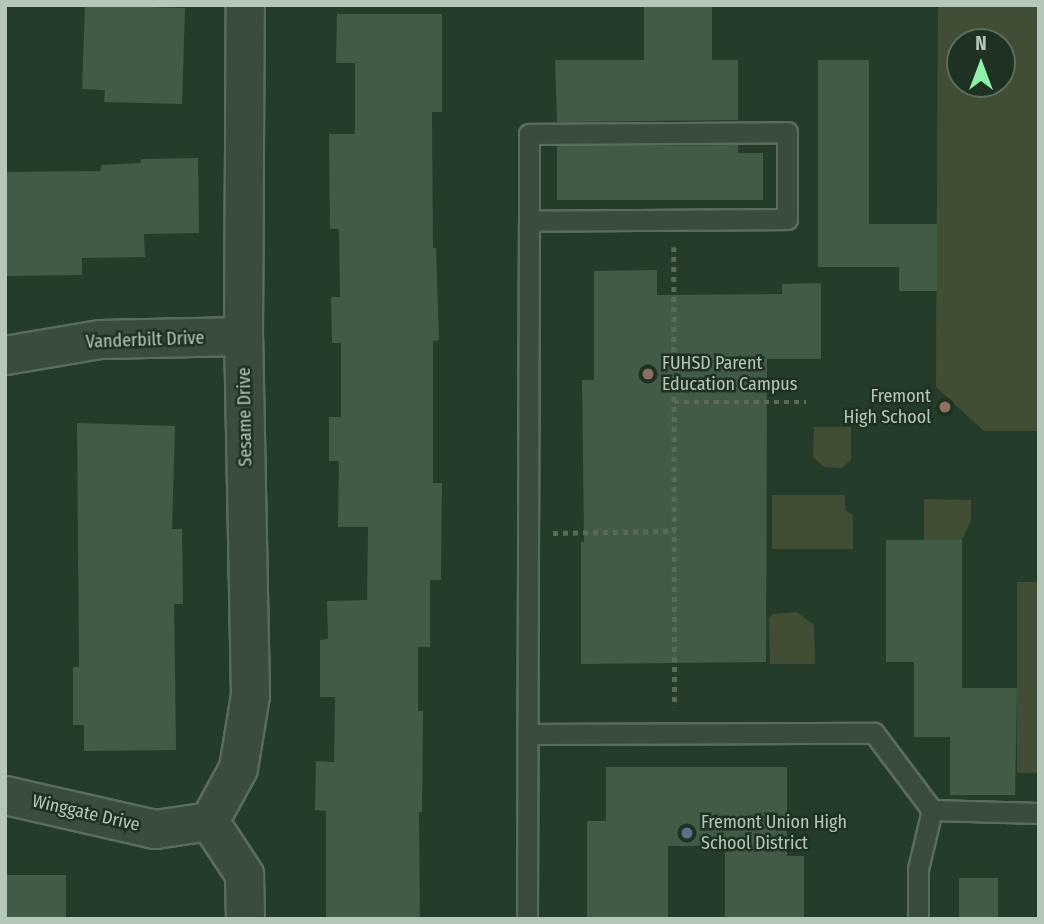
<!DOCTYPE html>
<html>
<head>
<meta charset="utf-8">
<style>
	body { margin:0 }
	#map { position:relative; width:1044px; height:924px; overflow:hidden; background:#253c2a; font-family:"Fira Sans Condensed",sans-serif }
	div>[style] { position:absolute }
	.green>* { inset:0; background:#414e35; transform-origin:0 0 }
	.building>* { inset:0; background:#415b47; transform-origin:0 0 }
	.path>* { height:4.5px; margin-top:-2.25px; transform-origin:0; background:repeating-linear-gradient(90deg,#5a6a56 0 5px,transparent 0 10px) }
	.roads { filter:drop-shadow(2px 0 #5a6c5e) drop-shadow(-2px 0 #5a6c5e) drop-shadow(0 2px #5a6c5e) drop-shadow(0 -2px #5a6c5e) }
	.service>* { height:19px; margin:-9.5px; padding:0 9.5px; transform-origin:9.5px; border-radius:9.5px; background:#394c3d }
	.minor>* { height:37px; margin:-18.5px; padding:0 18.5px; transform-origin:18.5px; border-radius:18.5px; background:#394c3d }
	.dots>* { width:19px; height:19px; translate:-50% -50%; box-sizing:border-box; border:4px solid #1e3122; border-radius:50% }
	span { translate:-50% -50%; white-space:nowrap; text-align:center; line-height:1.15; -webkit-text-stroke:5px #1e3122; paint-order:stroke }
	.street-label { font-size:18px; color:#b5c7b9 }
	.poi-label { font-size:18px; color:#b5c7b9 }
	.left { translate:0 -50%; text-align:left }
	.right { translate:-100% -50%; text-align:right }
	.frame { position:absolute; inset:0; border:7px solid #b5c7b9; pointer-events:none }
	.north { position:absolute; left:946px; top:28px; width:70px; height:70px; box-sizing:border-box; background:#1e3122; border:2px solid #5a6d5e; border-radius:50%; rotate:0deg; font-size:19px; font-weight:700; line-height:28px; text-align:center; color:#b5c7b9 }
	.north::after { content:''; display:block; margin:auto; width:24px; height:32px; background:#8ff1a9; clip-path:polygon(50% 0,100% 100%,50% 72%,0 100%) }
</style>
</head>
<body>
<div id="map">
	<div class="green">
		<i style="clip-path:polygon(evenodd,938px 5px,1039px 5px,1039px 431px,984px 431px,936px 387px,938px 5px,960px 42px,1002px 42px,1002px 84px,960px 84px,960px 42px)"></i>
		<i style="clip-path:polygon(814px 427px,851px 427px,851px 460px,842px 468px,824px 467px,813px 457px)"></i>
		<i style="clip-path:polygon(772px 495px,845px 495px,845px 510px,853px 515px,853px 549px,772px 549px)"></i>
		<i style="clip-path:polygon(924px 499px,971px 500px,971px 520px,962px 540px,924px 540px)"></i>
		<i style="left:1017px;top:582px;width:22px;height:191px"></i>
		<i style="clip-path:polygon(797px 612px,814px 625px,815px 664px,770px 664px,769px 618px,773px 614px)"></i>
	</div>
	<div class="building">
		<i style="clip-path:polygon(85px 5px,185px 8px,182px 104px,104px 102px,105px 90px,82px 89px)"></i>
		<i style="clip-path:polygon(644px 5px,712px 5px,712px 60px,738px 60px,738px 120px,557px 122px,555px 60px,644px 60px)"></i>
		<i style="clip-path:polygon(337px 14px,442px 14px,442px 112px,432px 112px,433px 248px,436px 248px,439px 340px,433px 341px,433px 483px,442px 483px,441px 580px,430px 580px,430px 647px,418px 647px,418px 711px,423px 711px,422px 812px,419px 812px,420px 919px,326px 919px,326px 811px,315px 810px,316px 761px,334px 762px,335px 697px,320px 697px,320px 640px,328px 639px,327px 601px,367px 600px,368px 527px,338px 527px,339px 461px,329px 461px,329px 417px,341px 417px,341px 343px,332px 343px,331px 297px,340px 297px,339px 229px,330px 229px,329px 134px,355px 134px,355px 63px,336px 63px)"></i>
		<i style="clip-path:polygon(818px 60px,869px 60px,869px 224px,937px 224px,937px 291px,899px 291px,899px 267px,818px 267px)"></i>
		<i style="clip-path:polygon(738px 145px,738px 153px,763px 153px,763px 200px,557px 200px,557px 146px)"></i>
		<i style="clip-path:polygon(198px 158px,199px 233px,144px 234px,145px 257px,82px 258px,82px 275px,5px 276px,5px 172px,101px 171px,101px 165px,141px 163px,141px 159px)"></i>
		<i style="clip-path:polygon(657px 270px,657px 295px,782px 294px,782px 284px,821px 283px,821px 359px,767px 359px,766px 662px,581px 664px,581px 542px,584px 542px,582px 380px,594px 380px,594px 271px)"></i>
		<i style="clip-path:polygon(77px 423px,175px 426px,172px 529px,182px 529px,183px 604px,174px 604px,176px 750px,84px 751px,84px 725px,73px 725px,73px 667px,79px 667px)"></i>
		<i style="clip-path:polygon(886px 540px,962px 540px,962px 688px,1017px 688px,1015px 795px,950px 795px,950px 737px,914px 737px,914px 662px,886px 662px)"></i>
		<i style="clip-path:polygon(606px 767px,787px 767px,787px 856px,804px 856px,804px 919px,725px 919px,725px 846px,668px 846px,668px 919px,587px 919px,587px 821px,606px 821px)"></i>
		<i style="left:5px;top:875px;width:61px;height:44px"></i>
		<i style="left:959px;top:878px;width:39px;height:41px"></i>
	</div>
	<div class="path">
		<i style="left:674px;top:247px;width:460px;rotate:89.9deg"></i>
		<i style="left:674px;top:402px;width:132px"></i>
		<i style="left:553px;top:533px;width:122px;rotate:-0.9deg"></i>
	</div>
	<div class="roads">
		<div class="service">
			<i style="left:528px;top:734px;width:346px;rotate:-0.2deg"></i>
			<i style="left:874px;top:733px;width:96px;rotate:53deg"></i>
			<i style="left:932px;top:810px;width:107px;rotate:1.6deg"></i>
			<i style="left:527px;top:919px;width:698px;rotate:-89.84deg"></i>
			<i style="left:529px;top:221px;width:87px;rotate:-90deg"></i>
			<i style="left:529px;top:134px;width:258px;rotate:-0.4deg"></i>
			<i style="left:787px;top:132px;width:87px;rotate:90deg"></i>
			<i style="left:787px;top:219px;width:258px;rotate:179.6deg"></i>
			<i style="left:918px;top:919px;width:50px;rotate:-90deg"></i>
			<i style="left:918px;top:869px;width:61px;rotate:-76.7deg"></i>
		</div>
		<div class="minor">
			<i style="left:5px;top:355px;width:96px;rotate:-9.6deg"></i>
			<i style="left:100px;top:339px;width:143px;rotate:-1.2deg"></i>
			<i style="left:5px;top:795px;width:154px;rotate:12.8deg"></i>
			<i style="left:155px;top:829px;width:55px;rotate:-8.4deg"></i>
			<i style="left:209px;top:821px;width:60px;rotate:-61.3deg"></i>
			<i style="left:238px;top:768px;width:74px;rotate:-80.7deg"></i>
			<i style="left:250px;top:695px;width:359px;rotate:-91.1deg"></i>
			<i style="left:243px;top:336px;width:331px;rotate:-89.7deg"></i>
			<i style="left:209px;top:821px;width:64px;rotate:56.6deg"></i>
			<i style="left:244px;top:874px;width:45px;rotate:88.7deg"></i>
		</div>
	</div>
	<div class="dots">
		<i style="left:648px;top:374px;background:#8d6e63"></i>
		<i style="left:945px;top:407px;background:#8d6e63"></i>
		<i style="left:687px;top:833px;background:#5c6f8a"></i>
	</div>
	<div class="street-label">
		<span style="left:145px;top:340px;rotate:-2deg">Vanderbilt Drive</span>
		<span style="left:245px;top:417px;rotate:-91deg">Sesame Drive</span>
		<span style="left:86px;top:813px;rotate:13deg">Winggate Drive</span>
	</div>
	<div class="poi-label">
		<span class="left" style="left:662px;top:374px">FUHSD Parent<br>Education Campus</span>
		<span class="right" style="left:931px;top:407px">Fremont<br>High School</span>
		<span class="left" style="left:701px;top:833px">Fremont Union High<br>School District</span>
	</div>
	<div class="frame"></div>
	<div class="north">N</div>
</div>
</body>
</html>
